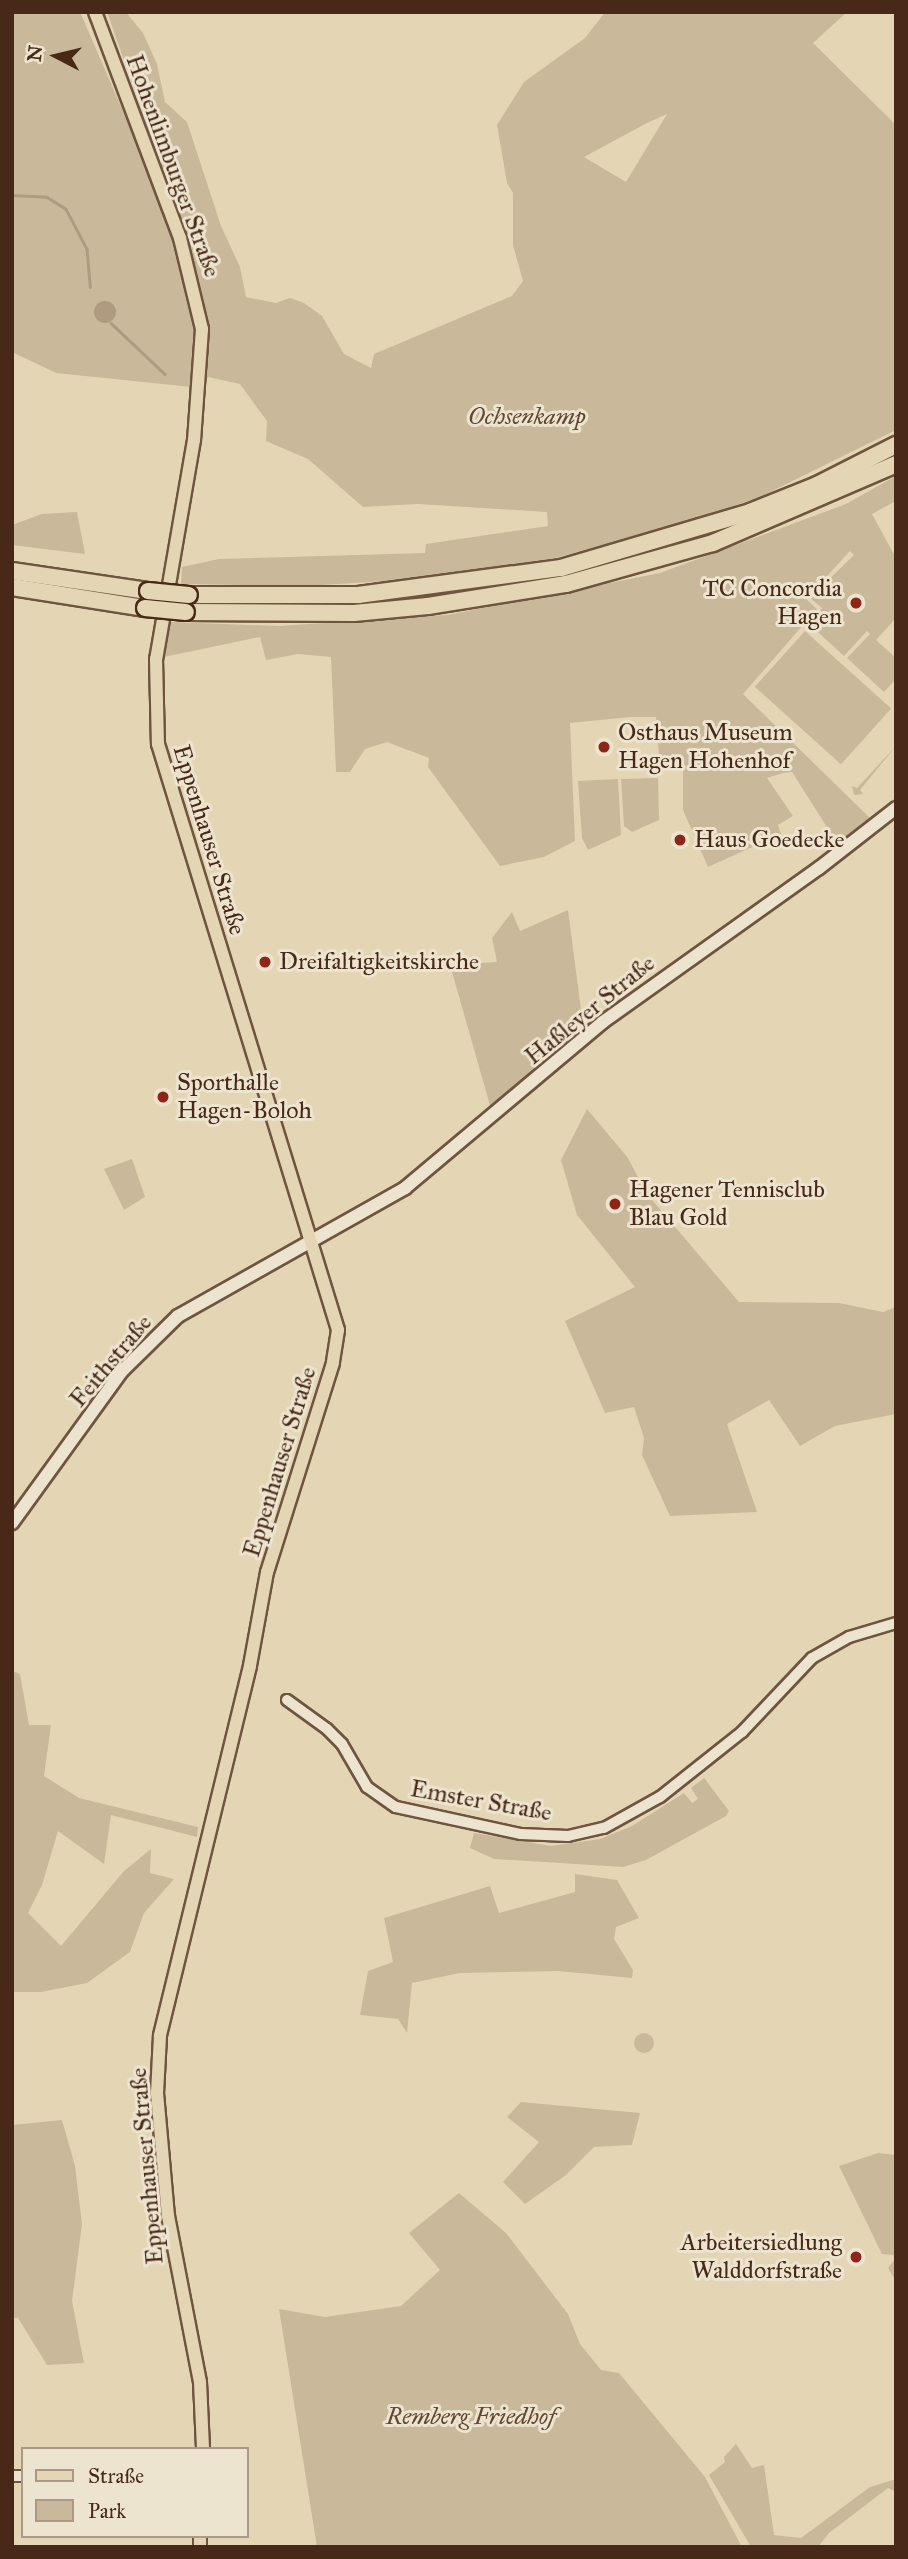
<!DOCTYPE html>
<html>
<head>
<meta charset="utf-8">
<style>
	body { margin:0 }
	#map { position:relative; width:908px; height:2559px; overflow:hidden; background:#e4d6b5; font-family:"IM FELL Great Primer",serif }
	div>[style] { position:absolute }
	.green>* { inset:0; background:#c9b99a; transform-origin:0 0 }
	.round { border-radius:50% }
	.water>* { inset:0; background:#af9b80 }
	.stream>* { height:2.5px; margin:-1.25px; padding:0 1.25px; transform-origin:1.25px; border-radius:1.25px; background:#af9b80 }
	.roads { filter:drop-shadow(2px 0 #6f543f) drop-shadow(-2px 0 #6f543f) drop-shadow(0 2px #6f543f) drop-shadow(0 -2px #6f543f) }
	.tertiary>* { height:10px; margin:-5px; padding:0 5px; transform-origin:5px; border-radius:5px; background:#ede4cf }
	.secondary>* { height:12px; margin:-6px; padding:0 6px; transform-origin:6px; border-radius:6px; background:#ede4cf }
	.primary>* { height:12px; margin:-6px; padding:0 6px; transform-origin:6px; border-radius:6px; background:#e4d6b5 }
	.motorway>* { height:16px; margin:-8px; padding:0 8px; transform-origin:8px; border-radius:8px; background:#e4d6b5 }
	.bridges { filter:drop-shadow(2px 0 #482918) drop-shadow(-2px 0 #482918) drop-shadow(0 2px #482918) drop-shadow(0 -2px #482918) }
	.motorway-bridge>* { height:16px; margin:-8px; padding:0 8px; transform-origin:8px; border-radius:8px; background:#e4d6b5 }
	.dots>* { width:19px; height:19px; translate:-50% -50%; box-sizing:border-box; border:4px solid #ede4cf; border-radius:50% }
	span { translate:-50% -50%; white-space:nowrap; text-align:center; line-height:1.15; -webkit-text-stroke:6px #ede4cf; paint-order:stroke }
	.street-label { font-size:24px; color:#482918 }
	.park-label { font-size:24px; color:#624632; font-style:italic }
	.poi-label { font-size:24px; color:#482918 }
	.right { translate:-100% -50%; text-align:right }
	.left { translate:0 -50%; text-align:left }
	.frame { position:absolute; inset:0; border:14px solid #482918; pointer-events:none }
	.legend { position:absolute; left:21px; top:2447px; width:228px; height:91px; box-sizing:border-box; background:#ede4cf; border:2px solid #ab9986; margin:0; padding:9px 12px; list-style:none; font-size:21px; color:#482918 }
	.legend li { display:flex; align-items:center; gap:14px; height:35px }
	.legend b { width:35px; border:2px solid #ab9986 }
	.north { position:absolute; left:21px; top:21px; width:70px; height:70px; -webkit-text-stroke:5px #ede4cf; paint-order:stroke; rotate:277deg; font-size:19px; font-weight:700; line-height:28px; text-align:center; color:#482918 }
	.north::after { content:''; display:block; margin:auto; width:24px; height:32px; background:#482918; clip-path:polygon(50% 0,100% 100%,50% 72%,0 100%) }
</style>
</head>
<body>
<div id="map">
	<div class="green">
		<i style="clip-path:polygon(evenodd,12px 12px,80px 12px,129px 125px,145px 120px,107px 12px,126px 12px,143px 33px,157px 64px,165px 102px,187px 122px,221px 226px,240px 267px,246px 297px,276px 303px,290px 298px,304px 303px,322px 316px,344px 354px,371px 368px,374px 354px,512px 296px,523px 281px,513px 245px,513px 193px,507px 183px,497px 125px,524px 82px,585px 38px,605px 12px,847px 12px,813px 43px,896px 125px,896px 430px,764px 495px,701px 518px,555px 558px,435px 578px,305px 586px,181px 584px,182px 567px,219px 559px,425px 553px,426px 544px,548px 526px,547px 512px,418px 504px,363px 507px,308px 459px,266px 441px,267px 421px,240px 384px,208px 377px,201px 388px,56px 373px,12px 352px,12px 12px,667px 114px,626px 182px,584px 157px,647px 123px,667px 114px)"></i>
		<i style="clip-path:polygon(896px 476px,896px 501px,872px 514px,896px 558px,896px 618px,876px 640px,896px 658px,896px 679px,884px 692px,847px 658px,870px 634px,867px 631px,844px 656px,808px 623px,822px 608px,810px 598px,854px 555px,850px 551px,806px 599px,817px 609px,743px 694px,871px 819px,837px 843px,792px 772px,783px 773px,767px 778px,793px 816px,778px 825px,781px 834px,708px 867px,683px 810px,683px 771px,660px 769px,656px 717px,630px 717px,570px 723px,575px 841px,544px 857px,500px 866px,428px 767px,429px 758px,387px 742px,365px 749px,350px 772px,336px 772px,331px 657px,298px 654px,266px 660px,260px 637px,164px 657px,170px 622px,279px 626px,447px 615px,660px 573px,846px 504px)"></i>
		<i style="clip-path:polygon(77px 512px,85px 554px,12px 545px,12px 525px,42px 514px)"></i>
		<i style="left:805px;top:631px;width:116px;height:75px;rotate:42deg"></i>
		<i style="clip-path:polygon(896px 746px,860px 790px,863px 794px,854px 795px,852px 786px,857px 788px)"></i>
		<i style="clip-path:polygon(658px 778px,659px 820px,632px 832px,624px 826px,621px 779px)"></i>
		<i style="clip-path:polygon(618px 779px,621px 835px,588px 850px,582px 838px,578px 781px)"></i>
		<i style="clip-path:polygon(568px 910px,583px 1025px,493px 1116px,450px 965px,497px 962px,492px 938px,512px 912px,520px 931px)"></i>
		<i style="clip-path:polygon(587px 1109px,628px 1158px,647px 1194px,739px 1302px,839px 1303px,883px 1312px,896px 1307px,896px 1414px,835px 1426px,800px 1446px,769px 1400px,727px 1424px,757px 1512px,670px 1516px,642px 1455px,644px 1438px,634px 1407px,605px 1413px,565px 1321px,635px 1287px,577px 1215px,561px 1160px)"></i>
		<i style="clip-path:polygon(132px 1159px,145px 1197px,124px 1210px,104px 1169px)"></i>
		<i style="clip-path:polygon(12px 1671px,20px 1674px,29px 1725px,51px 1725px,44px 1776px,79px 1798px,198px 1827px,197px 1837px,111px 1815px,104px 1864px,58px 1831px,42px 1885px,28px 1913px,61px 1946px,124px 1871px,151px 1849px,150px 1873px,174px 1879px,144px 1913px,130px 1952px,87px 1983px,41px 1992px,12px 1992px)"></i>
		<i style="clip-path:polygon(704px 1778px,729px 1811px,726px 1816px,646px 1860px,623px 1867px,494px 1859px,470px 1848px,474px 1833px,551px 1846px,600px 1839px,632px 1826px,684px 1793px,692px 1803px,698px 1799px,691px 1788px)"></i>
		<i style="clip-path:polygon(575px 1874px,617px 1880px,639px 1918px,616px 1927px,614px 1939px,633px 1970px,632px 1978px,558px 1971px,460px 1973px,412px 1983px,407px 2033px,398px 2019px,360px 2015px,368px 1971px,393px 1962px,384px 1918px,490px 1886px,499px 1913px,575px 1892px)"></i>
		<i class="round" style="left:634px;top:2033px;width:20px;height:20px"></i>
		<i style="clip-path:polygon(521px 2102px,640px 2113px,632px 2145px,594px 2147px,566px 2175px,525px 2204px,503px 2182px,539px 2142px,507px 2117px)"></i>
		<i style="clip-path:polygon(62px 2120px,75px 2166px,82px 2224px,72px 2301px,84px 2363px,47px 2365px,18px 2318px,12px 2318px,12px 2125px)"></i>
		<i style="clip-path:polygon(878px 2153px,896px 2155px,896px 2281px,888px 2268px,895px 2259px,893px 2255px,882px 2254px,839px 2166px)"></i>
		<i style="clip-path:polygon(459px 2193px,506px 2233px,568px 2314px,580px 2344px,601px 2370px,619px 2373px,705px 2477px,742px 2547px,317px 2547px,279px 2309px,325px 2317px,401px 2306px,440px 2270px,409px 2233px)"></i>
		<i style="clip-path:polygon(736px 2444px,752px 2468px,764px 2465px,774px 2535px,801px 2538px,870px 2487px,896px 2479px,896px 2492px,888px 2488px,829px 2533px,818px 2547px,751px 2547px,709px 2475px,725px 2462px,724px 2457px)"></i>
	</div>
	<div class="water">
		<i class="round" style="left:94px;top:301px;width:22px;height:22px"></i>
	</div>
	<div class="stream">
		<i style="left:12px;top:195px;width:35px;rotate:3deg"></i>
		<i style="left:47px;top:197px;width:22px;rotate:32deg"></i>
		<i style="left:66px;top:209px;width:45px;rotate:62.3deg"></i>
		<i style="left:87px;top:249px;width:38px;rotate:85deg"></i>
		<i style="left:111px;top:323px;width:74px;rotate:43.4deg"></i>
		<i style="left:12px;top:638px;width:1px;rotate:90deg"></i>
	</div>
	<div class="roads">
		<div class="tertiary">
			<i style="left:287px;top:1700px;width:49px;rotate:35.9deg"></i>
			<i style="left:327px;top:1729px;width:21px;rotate:45deg"></i>
			<i style="left:342px;top:1744px;width:50px;rotate:59.8deg"></i>
			<i style="left:367px;top:1787px;width:35px;rotate:35deg"></i>
			<i style="left:396px;top:1807px;width:128px;rotate:12.2deg"></i>
			<i style="left:521px;top:1834px;width:47px;rotate:2.4deg"></i>
			<i style="left:568px;top:1836px;width:37px;rotate:-13deg"></i>
			<i style="left:604px;top:1828px;width:64px;rotate:-29deg"></i>
			<i style="left:660px;top:1797px;width:105px;rotate:-38.4deg"></i>
			<i style="left:742px;top:1732px;width:102px;rotate:-46.6deg"></i>
			<i style="left:812px;top:1658px;width:43px;rotate:-29.6deg"></i>
			<i style="left:849px;top:1637px;width:49px;rotate:-16.6deg"></i>
			<i style="left:12px;top:2476px;width:11px"></i>
		</div>
		<div class="secondary">
			<i style="left:12px;top:1523px;width:188px;rotate:-54.1deg"></i>
			<i style="left:122px;top:1371px;width:78px;rotate:-44.5deg"></i>
			<i style="left:178px;top:1316px;width:261px;rotate:-29.4deg"></i>
			<i style="left:405px;top:1188px;width:258px;rotate:-40deg"></i>
			<i style="left:603px;top:1022px;width:265px;rotate:-35.5deg"></i>
			<i style="left:819px;top:868px;width:98px;rotate:-37.9deg"></i>
		</div>
		<div class="primary">
			<i style="left:95px;top:12px;width:241px;rotate:69.4deg"></i>
			<i style="left:180px;top:238px;width:94px;rotate:76.4deg"></i>
			<i style="left:202px;top:329px;width:111px;rotate:94.1deg"></i>
			<i style="left:194px;top:440px;width:222px;rotate:99.8deg"></i>
			<i style="left:156px;top:659px;width:85px;rotate:88.7deg"></i>
			<i style="left:158px;top:744px;width:613px;rotate:72.92deg"></i>
			<i style="left:338px;top:1330px;width:33px;rotate:99deg"></i>
			<i style="left:333px;top:1363px;width:219px;rotate:107.5deg"></i>
			<i style="left:267px;top:1572px;width:96px;rotate:100.3deg"></i>
			<i style="left:250px;top:1666px;width:381px;rotate:103.7deg"></i>
			<i style="left:160px;top:2036px;width:57px;rotate:93deg"></i>
			<i style="left:157px;top:2093px;width:123px;rotate:84.9deg"></i>
			<i style="left:168px;top:2216px;width:169px;rotate:79.1deg"></i>
			<i style="left:200px;top:2382px;width:67px;rotate:87.4deg"></i>
			<i style="left:200px;top:2547px;width:11px;rotate:-90deg"></i>
		</div>
		<div class="motorway">
			<i style="left:12px;top:571px;width:137px;rotate:8.4deg"></i>
			<i style="left:12px;top:587px;width:135px;rotate:9deg"></i>
			<i style="left:189px;top:595px;width:169px"></i>
			<i style="left:358px;top:595px;width:205px;rotate:-7.6deg"></i>
			<i style="left:561px;top:568px;width:197px;rotate:-16.5deg"></i>
			<i style="left:750px;top:512px;width:72px;rotate:-21.9deg"></i>
			<i style="left:817px;top:485px;width:89px;rotate:-26.9deg"></i>
			<i style="left:186px;top:612px;width:168px;rotate:0.3deg"></i>
			<i style="left:354px;top:613px;width:74px;rotate:-5.4deg"></i>
			<i style="left:428px;top:606px;width:140px;rotate:-9.1deg"></i>
			<i style="left:566px;top:584px;width:153px;rotate:-15.6deg"></i>
			<i style="left:713px;top:543px;width:199px;rotate:-23.3deg"></i>
		</div>
	</div>
	<div class="bridges">
		<div class="motorway-bridge">
			<i style="left:148px;top:591px;width:41px;rotate:5.6deg"></i>
			<i style="left:145px;top:608px;width:41px;rotate:5.6deg"></i>
		</div>
	</div>
	<div class="dots">
		<i style="left:856px;top:603px;background:#8f2418"></i>
		<i style="left:604px;top:747px;background:#8f2418"></i>
		<i style="left:680px;top:840px;background:#8f2418"></i>
		<i style="left:265px;top:962px;background:#8f2418"></i>
		<i style="left:163px;top:1097px;background:#8f2418"></i>
		<i style="left:615px;top:1204px;background:#8f2418"></i>
		<i style="left:856px;top:2257px;background:#8f2418"></i>
	</div>
	<div class="street-label">
		<span style="left:173px;top:166px;rotate:70deg">Hohenlimburger Straße</span>
		<span style="left:209px;top:840px;rotate:73deg">Eppenhauser Straße</span>
		<span style="left:590px;top:1010px;rotate:-39deg">Haßleyer Straße</span>
		<span style="left:111px;top:1361px;rotate:-50deg">Feithstraße</span>
		<span style="left:280px;top:1462px;rotate:-73deg">Eppenhauser Straße</span>
		<span style="left:481px;top:1801px;rotate:10deg">Emster Straße</span>
		<span style="left:147px;top:2166px;rotate:-95deg">Eppenhauser Straße</span>
	</div>
	<div class="park-label">
		<span style="left:527px;top:417px">Ochsenkamp</span>
		<span style="left:471px;top:2417px">Remberg Friedhof</span>
	</div>
	<div class="poi-label">
		<span class="right" style="left:842px;top:603px">TC Concordia<br>Hagen</span>
		<span class="left" style="left:618px;top:747px">Osthaus Museum<br>Hagen Hohenhof</span>
		<span class="left" style="left:694px;top:840px">Haus Goedecke</span>
		<span class="left" style="left:279px;top:962px">Dreifaltigkeitskirche</span>
		<span class="left" style="left:177px;top:1097px">Sporthalle<br>Hagen-Boloh</span>
		<span class="left" style="left:629px;top:1204px">Hagener Tennisclub<br>Blau Gold</span>
		<span class="right" style="left:842px;top:2257px">Arbeitersiedlung<br>Walddorfstraße</span>
	</div>
	<div class="frame"></div>
	<ul class="legend">
	<li><b style="height:9px;background:#e4d6b5"></b>Straße</li>
	<li><b style="height:19px;background:#c9b99a"></b>Park</li>
	</ul>
	<div class="north">N</div>
</div>
</body>
</html>
